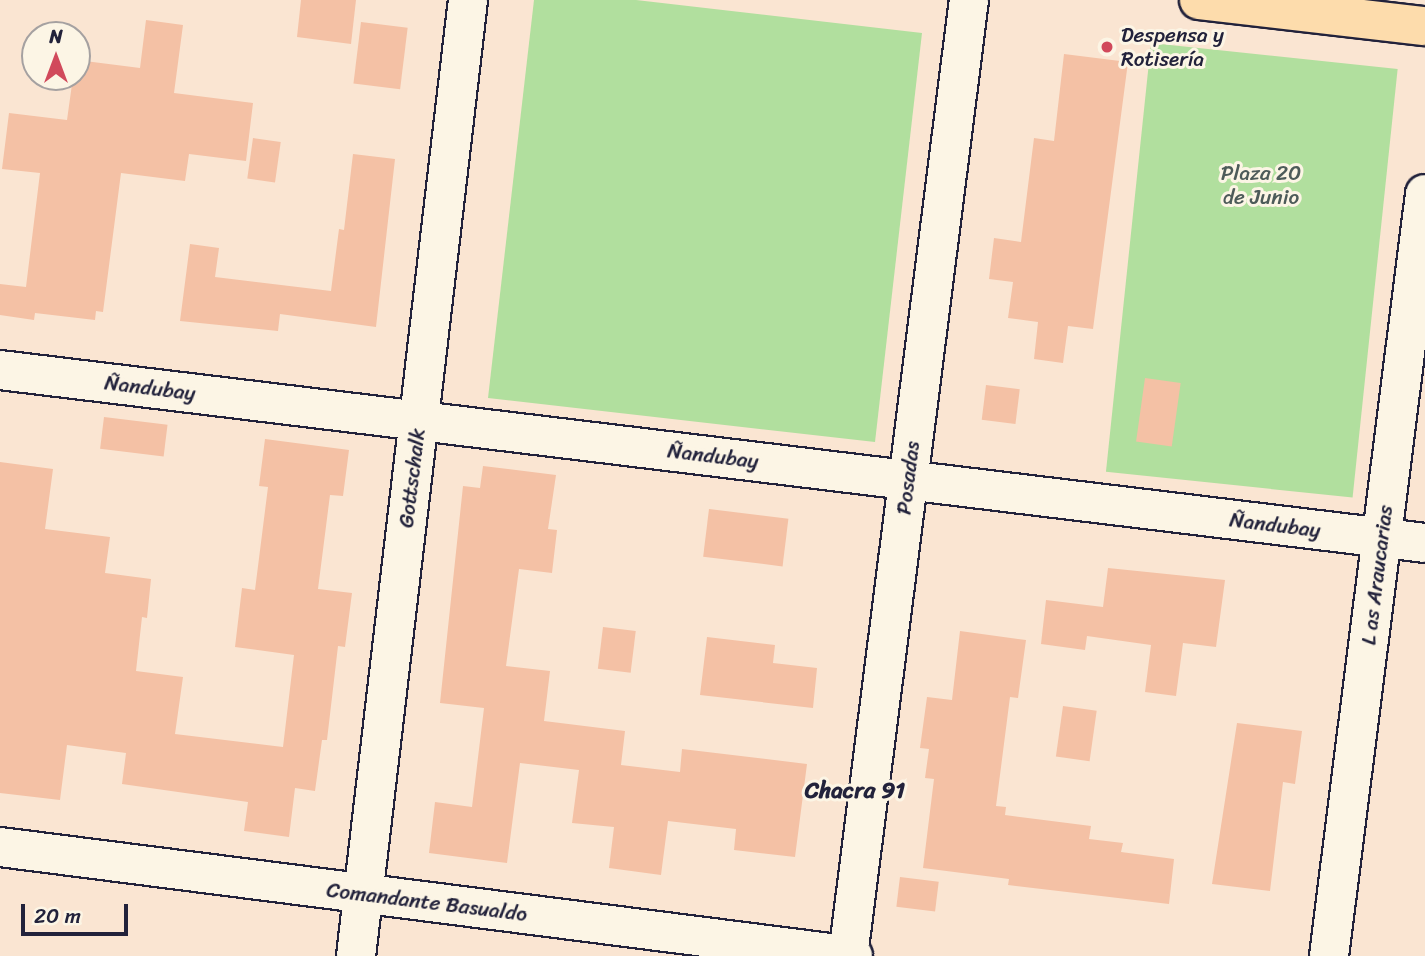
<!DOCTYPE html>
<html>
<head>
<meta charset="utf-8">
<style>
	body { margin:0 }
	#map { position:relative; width:1425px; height:956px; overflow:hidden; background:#fae5d2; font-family:Sriracha,sans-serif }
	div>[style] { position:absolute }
	.green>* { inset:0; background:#b1df9e; transform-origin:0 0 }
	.building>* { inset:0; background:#f4c1a5; transform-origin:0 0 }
	.roads { filter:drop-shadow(2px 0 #22223b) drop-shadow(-2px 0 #22223b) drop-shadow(0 2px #22223b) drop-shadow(0 -2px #22223b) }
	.minor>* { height:38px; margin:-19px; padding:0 19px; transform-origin:19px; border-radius:19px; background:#fcf5e5 }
	.primary>* { height:38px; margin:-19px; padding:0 19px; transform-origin:19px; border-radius:19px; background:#fddcac }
	.dots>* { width:19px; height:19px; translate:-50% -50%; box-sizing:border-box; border:4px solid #fcf5e5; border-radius:50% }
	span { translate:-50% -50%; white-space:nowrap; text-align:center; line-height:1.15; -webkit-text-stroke:6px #fcf5e5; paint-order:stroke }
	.poi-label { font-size:21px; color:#22223b }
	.left { translate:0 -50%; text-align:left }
	.park-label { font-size:21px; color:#4d5b59 }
	.street-label { font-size:21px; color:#22223b }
	.neighbourhood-label { font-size:23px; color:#22223b; font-weight:700 }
	.north { position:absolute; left:21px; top:21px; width:70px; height:70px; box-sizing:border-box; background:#fcf5e5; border:2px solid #a5a1a1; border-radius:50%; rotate:0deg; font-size:19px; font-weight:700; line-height:28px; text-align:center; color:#22223b }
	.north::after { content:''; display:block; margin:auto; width:24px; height:32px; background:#d1495b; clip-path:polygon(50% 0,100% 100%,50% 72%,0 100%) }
	.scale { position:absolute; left:21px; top:904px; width:107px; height:32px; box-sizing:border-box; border:4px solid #22223b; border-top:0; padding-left:9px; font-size:21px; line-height:24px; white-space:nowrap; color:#22223b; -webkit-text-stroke:5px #fcf5e5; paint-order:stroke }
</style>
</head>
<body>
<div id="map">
	<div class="green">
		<i style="clip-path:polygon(534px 0,636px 0,922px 33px,875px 442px,488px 398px)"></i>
		<i style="left:1151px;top:43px;width:248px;height:431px;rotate:6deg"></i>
	</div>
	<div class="building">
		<i style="clip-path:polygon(301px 0,356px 0,351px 44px,297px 37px)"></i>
		<i style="clip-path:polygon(146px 20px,183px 25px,174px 93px,253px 103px,246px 161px,189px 154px,185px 181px,121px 173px,103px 312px,96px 311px,95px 320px,35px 313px,34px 320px,0 315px,0 284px,26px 287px,40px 173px,2px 169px,9px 113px,67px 120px,73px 77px,77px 77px,77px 60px,140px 68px)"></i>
		<i style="left:361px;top:22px;width:47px;height:62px;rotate:7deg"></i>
		<i style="clip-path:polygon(1064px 54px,1128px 62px,1093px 329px,1068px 326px,1063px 363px,1034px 359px,1038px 322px,1008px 318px,1013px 282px,989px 279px,994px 238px,1021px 242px,1034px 138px,1054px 141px)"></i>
		<i style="left:253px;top:138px;width:28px;height:41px;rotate:8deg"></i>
		<i style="clip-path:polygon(353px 154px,395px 159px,376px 327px,280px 314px,278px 331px,180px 321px,190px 244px,219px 248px,215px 277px,331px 291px,339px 229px,344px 230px)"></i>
		<i style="left:1145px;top:378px;width:36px;height:64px;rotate:8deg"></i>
		<i style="left:986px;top:385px;width:34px;height:35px;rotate:7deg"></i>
		<i style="left:104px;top:417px;width:64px;height:32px;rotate:7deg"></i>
		<i style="clip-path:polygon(265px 439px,349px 450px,343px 496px,330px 495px,318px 589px,352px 593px,345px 647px,338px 646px,327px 740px,322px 740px,315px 791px,295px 788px,289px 837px,244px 831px,248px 802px,122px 784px,126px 753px,67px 745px,60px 800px,0 793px,0 462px,53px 469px,45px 529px,110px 537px,105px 573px,151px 579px,147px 618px,142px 617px,136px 671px,183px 677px,175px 734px,283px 747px,294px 655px,235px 647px,242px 588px,255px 590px,268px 487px,259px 486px)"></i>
		<i style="clip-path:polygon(483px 466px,556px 475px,548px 529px,557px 530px,552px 573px,519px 569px,506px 666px,550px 671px,544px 721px,625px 731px,621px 765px,680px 772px,682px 749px,807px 764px,795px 857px,734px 850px,736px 829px,668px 821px,661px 875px,609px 868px,614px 827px,572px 823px,579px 770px,520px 763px,507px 863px,429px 853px,435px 802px,472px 807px,484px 708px,440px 703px,463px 486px,480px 488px)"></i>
		<i style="left:709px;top:509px;width:80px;height:48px;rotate:7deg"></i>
		<i style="clip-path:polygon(1108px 568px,1225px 580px,1216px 647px,1183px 643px,1176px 696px,1145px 692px,1151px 645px,1087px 636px,1085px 650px,1041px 644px,1046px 600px,1103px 607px)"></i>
		<i style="left:603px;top:627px;width:33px;height:42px;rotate:7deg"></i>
		<i style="clip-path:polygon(960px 631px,1026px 640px,1018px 698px,1010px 697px,996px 806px,1006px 807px,1005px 815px,1091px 826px,1089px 839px,1123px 843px,1121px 852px,1174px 859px,1169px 904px,1008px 885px,1009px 879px,923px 868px,934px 779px,925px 778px,929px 749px,920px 748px,927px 697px,952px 700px)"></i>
		<i style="clip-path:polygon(707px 637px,775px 645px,773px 663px,817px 668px,813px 708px,700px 695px)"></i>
		<i style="left:1063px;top:706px;width:34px;height:51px;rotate:8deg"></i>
		<i style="clip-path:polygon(1237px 723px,1302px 731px,1295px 784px,1283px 782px,1270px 891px,1212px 884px)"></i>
		<i style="left:900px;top:877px;width:39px;height:30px;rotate:7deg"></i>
	</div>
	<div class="roads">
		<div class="minor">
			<i style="left:0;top:370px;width:1435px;rotate:6.92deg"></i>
			<i style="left:0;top:847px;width:860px;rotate:7.28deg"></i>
			<i style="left:356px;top:956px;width:963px;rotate:-83.32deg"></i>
			<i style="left:848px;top:956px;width:964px;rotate:-82.79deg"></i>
			<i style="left:1329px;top:956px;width:768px;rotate:-82.82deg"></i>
		</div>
		<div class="primary">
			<i style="left:1199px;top:0;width:227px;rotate:6.6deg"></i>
		</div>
	</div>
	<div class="dots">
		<i style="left:1107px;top:47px;background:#d1495b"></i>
	</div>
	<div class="poi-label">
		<span class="left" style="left:1121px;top:47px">Despensa y<br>Rotisería</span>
	</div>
	<div class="park-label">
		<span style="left:1261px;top:185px">Plaza 20<br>de Junio</span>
	</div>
	<div class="street-label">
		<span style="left:150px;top:388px;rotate:7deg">Ñandubay</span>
		<span style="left:713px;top:456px;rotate:7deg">Ñandubay</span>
		<span style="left:412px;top:478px;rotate:-83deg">Gottschalk</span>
		<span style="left:908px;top:478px;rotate:-83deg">Posadas</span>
		<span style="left:1275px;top:525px;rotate:7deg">Ñandubay</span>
		<span style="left:1377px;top:575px;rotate:-83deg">L as Araucarias</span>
		<span style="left:427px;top:902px;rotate:7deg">Comandante Basualdo</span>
	</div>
	<div class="neighbourhood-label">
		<span style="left:855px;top:791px">Chacra 91</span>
	</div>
	<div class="north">N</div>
	<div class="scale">20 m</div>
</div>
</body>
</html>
